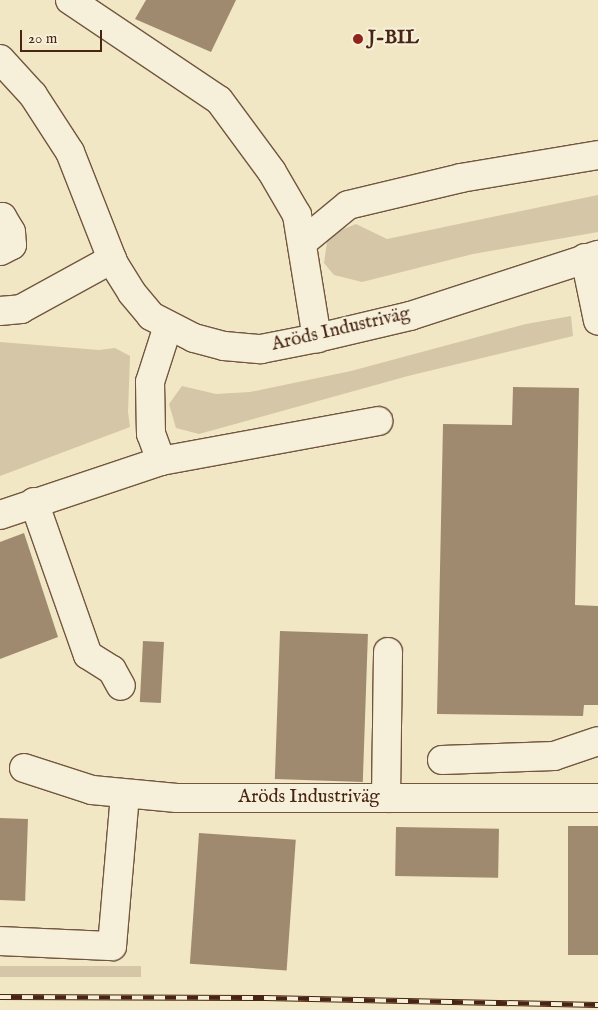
<!DOCTYPE html>
<html>
<head>
<meta charset="utf-8">
<style>
	body { margin:0 }
	#map { position:relative; width:598px; height:1010px; overflow:hidden; background:#f1e7c4; font-family:"IM FELL English",serif }
	div>[style] { position:absolute }
	.green>* { inset:0; background:#d4c6a6; transform-origin:0 0 }
	.building>* { inset:0; background:#a08a6f; transform-origin:0 0 }
	.roads { filter:drop-shadow(1px 0 #72563f) drop-shadow(-1px 0 #72563f) drop-shadow(0 1px #72563f) drop-shadow(0 -1px #72563f) }
	.minor>* { height:28px; margin:-14px; padding:0 14px; transform-origin:14px; border-radius:14px; background:#f6efd9 }
	.rail>* { height:5.5px; margin-top:-2.75px; transform-origin:0; background:repeating-linear-gradient(90deg,#f6efd9 0 11px,#482513 0 22px); box-sizing:border-box; border-block:1px solid #482513 }
	.dots>* { width:14px; height:14px; translate:-50% -50%; box-sizing:border-box; border:2px solid #f6efd9; border-radius:50% }
	span { translate:-50% -50%; white-space:nowrap; text-align:center; line-height:1.15; -webkit-text-stroke:4.5px #f6efd9; paint-order:stroke }
	.poi-label { font-size:19px; color:#482513; font-weight:700 }
	.left { translate:0 -50%; text-align:left }
	.street-label { font-size:19px; color:#482513 }
	.scale { position:absolute; left:20px; top:30px; width:82px; height:22px; box-sizing:border-box; border:2px solid #482513; border-top:0; padding-left:6px; font-size:15px; line-height:18px; white-space:nowrap; color:#482513; -webkit-text-stroke:4px #f6efd9; paint-order:stroke }
</style>
</head>
<body>
<div id="map">
	<div class="green">
		<i style="clip-path:polygon(598px 195px,598px 232px,473px 254px,362px 282px,334px 275px,324px 263px,327px 242px,341px 230px,356px 224px,387px 239px)"></i>
		<i style="clip-path:polygon(571px 316px,573px 336px,408px 376px,199px 434px,176px 428px,169px 404px,182px 386px,216px 394px,250px 392px,351px 371px,526px 324px)"></i>
		<i style="clip-path:polygon(0 342px,99px 350px,115px 348px,130px 356px,128px 412px,130px 427px,0 476px)"></i>
		<i style="left:0;top:966px;width:141px;height:11px"></i>
	</div>
	<div class="building">
		<i style="clip-path:polygon(146px 0,236px 0,211px 52px,135px 19px)"></i>
		<i style="clip-path:polygon(513px 387px,579px 388px,575px 605px,598px 606px,598px 705px,584px 705px,583px 716px,437px 714px,443px 424px,512px 425px)"></i>
		<i style="clip-path:polygon(24px 533px,58px 637px,0 659px,0 542px)"></i>
		<i style="left:280px;top:631px;width:88px;height:148px;rotate:2deg"></i>
		<i style="left:143px;top:641px;width:21px;height:61px;rotate:3deg"></i>
		<i style="left:0;top:818px;width:28px;height:82px;rotate:2deg"></i>
		<i style="left:568px;top:826px;width:30px;height:129px"></i>
		<i style="left:396px;top:827px;width:103px;height:49px;rotate:1deg"></i>
		<i style="left:199px;top:833px;width:97px;height:131px;rotate:4deg"></i>
	</div>
	<div class="roads">
		<div class="minor">
			<i style="left:70px;top:0;width:179px;rotate:33.9deg"></i>
			<i style="left:219px;top:100px;width:89px;rotate:53.6deg"></i>
			<i style="left:272px;top:172px;width:50px;rotate:59.8deg"></i>
			<i style="left:297px;top:215px;width:125px;rotate:80.8deg"></i>
			<i style="left:0;top:59px;width:49px;rotate:47.5deg"></i>
			<i style="left:33px;top:95px;width:68px;rotate:57deg"></i>
			<i style="left:70px;top:152px;width:120px;rotate:68.6deg"></i>
			<i style="left:114px;top:264px;width:34px;rotate:58deg"></i>
			<i style="left:132px;top:293px;width:30px;rotate:50deg"></i>
			<i style="left:151px;top:316px;width:48px;rotate:27.1deg"></i>
			<i style="left:194px;top:338px;width:31px;rotate:15deg"></i>
			<i style="left:224px;top:346px;width:37px;rotate:5deg"></i>
			<i style="left:261px;top:349px;width:57px;rotate:-11.1deg"></i>
			<i style="left:317px;top:338px;width:96px;rotate:-13.3deg"></i>
			<i style="left:410px;top:316px;width:198px;rotate:-18deg"></i>
			<i style="left:0;top:219px;width:3px;rotate:-45deg"></i>
			<i style="left:2px;top:217px;width:17px;rotate:59deg"></i>
			<i style="left:11px;top:232px;width:13px;rotate:86deg"></i>
			<i style="left:12px;top:245px;width:13px;rotate:153deg"></i>
			<i style="left:303px;top:242px;width:58px;rotate:-39.4deg"></i>
			<i style="left:348px;top:205px;width:116px;rotate:-13.4deg"></i>
			<i style="left:461px;top:178px;width:139px;rotate:-9.5deg"></i>
			<i style="left:585px;top:258px;width:64px;rotate:78.3deg"></i>
			<i style="left:0;top:311px;width:21px;rotate:-5deg"></i>
			<i style="left:21px;top:309px;width:104px;rotate:-28.8deg"></i>
			<i style="left:161px;top:461px;width:29px;rotate:-110deg"></i>
			<i style="left:151px;top:434px;width:52px;rotate:-91.1deg"></i>
			<i style="left:150px;top:382px;width:59px;rotate:-72.2deg"></i>
			<i style="left:34px;top:502px;width:162px;rotate:70.6deg"></i>
			<i style="left:88px;top:655px;width:28px;rotate:32deg"></i>
			<i style="left:112px;top:670px;width:18px;rotate:61deg"></i>
			<i style="left:0;top:515px;width:170px;rotate:-18.5deg"></i>
			<i style="left:161px;top:461px;width:221px;rotate:-10.4deg"></i>
			<i style="left:442px;top:760px;width:112px;rotate:-2deg"></i>
			<i style="left:554px;top:756px;width:46px;rotate:-18.8deg"></i>
			<i style="left:24px;top:768px;width:71px;rotate:17.9deg"></i>
			<i style="left:92px;top:790px;width:85px;rotate:5.4deg"></i>
			<i style="left:177px;top:798px;width:421px"></i>
			<i style="left:386px;top:798px;width:146px;rotate:-89.2deg"></i>
			<i style="left:0;top:941px;width:112px;rotate:2.6deg"></i>
			<i style="left:112px;top:946px;width:152px;rotate:-85.1deg"></i>
		</div>
	</div>
	<div class="rail">
		<i style="left:0;top:997px;width:265px;rotate:0.2deg"></i>
		<i style="left:265px;top:998px;width:333px;rotate:1.2deg"></i>
	</div>
	<div class="dots">
		<i style="left:358px;top:39px;background:#8f2418"></i>
	</div>
	<div class="poi-label">
		<span class="left" style="left:368px;top:39px">J-BIL</span>
	</div>
	<div class="street-label">
		<span style="left:341px;top:330px;rotate:-13deg">Aröds Industriväg</span>
		<span style="left:309px;top:798px">Aröds Industriväg</span>
	</div>
	<div class="scale">20 m</div>
</div>
</body>
</html>
